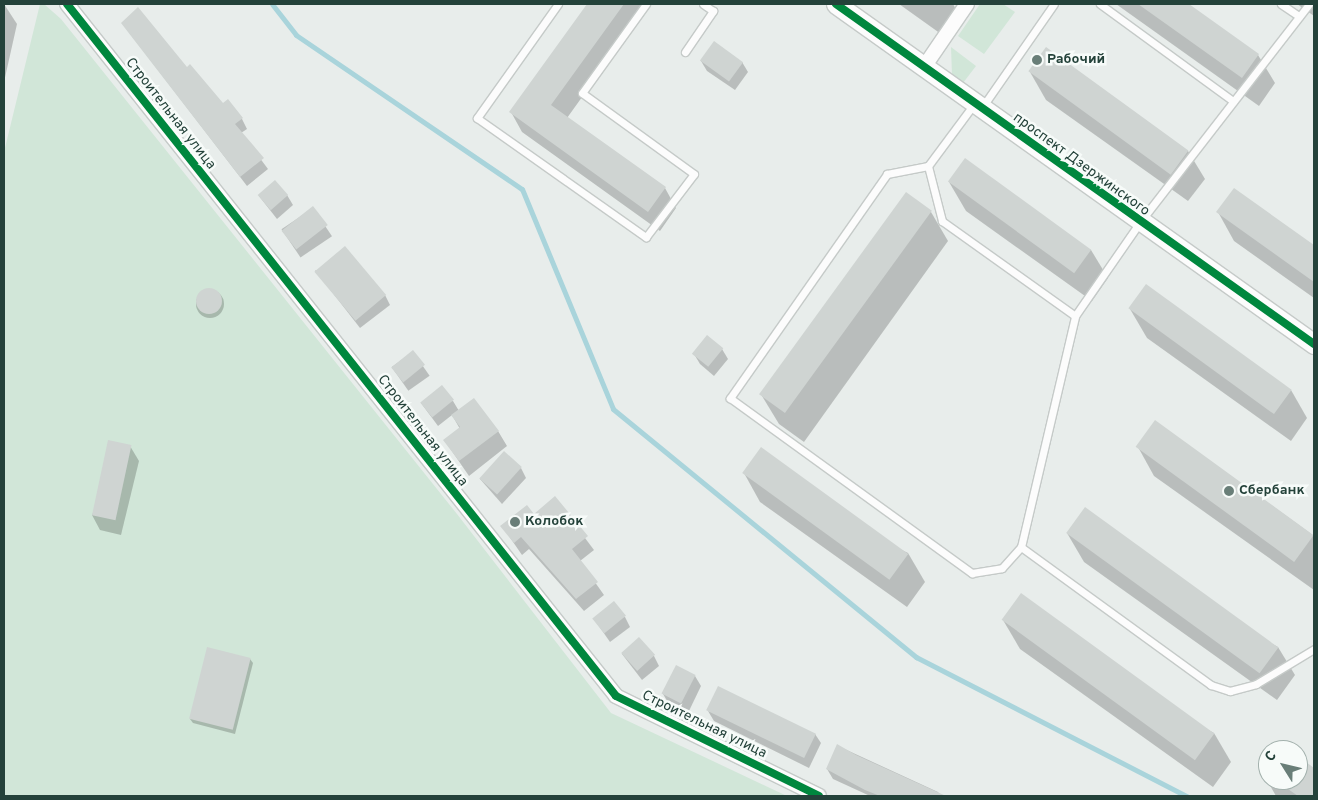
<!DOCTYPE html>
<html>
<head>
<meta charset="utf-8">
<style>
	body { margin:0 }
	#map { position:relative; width:1318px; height:800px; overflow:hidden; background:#e8edeb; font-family:Overpass,sans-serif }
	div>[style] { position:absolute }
	.green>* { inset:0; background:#d1e6d8 }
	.shadow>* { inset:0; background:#0003; transform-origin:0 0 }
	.round { border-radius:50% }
	.stream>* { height:5px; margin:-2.5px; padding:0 2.5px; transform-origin:2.5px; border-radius:2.5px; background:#a9d4db }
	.building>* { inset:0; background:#cfd4d2; transform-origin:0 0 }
	.roads { filter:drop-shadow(1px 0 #c5cac8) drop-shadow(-1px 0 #c5cac8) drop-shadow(0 1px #c5cac8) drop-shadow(0 -1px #c5cac8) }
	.lane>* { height:7px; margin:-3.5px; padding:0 3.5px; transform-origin:3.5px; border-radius:3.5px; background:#fcfcfc }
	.street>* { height:14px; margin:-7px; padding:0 7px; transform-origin:7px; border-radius:7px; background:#fcfcfc }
	.secondary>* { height:19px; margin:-9.5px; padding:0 9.5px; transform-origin:9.5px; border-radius:9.5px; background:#fcfcfc }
	.cycleway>* { height:8px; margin:-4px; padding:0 4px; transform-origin:4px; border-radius:4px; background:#00873e }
	.dots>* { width:14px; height:14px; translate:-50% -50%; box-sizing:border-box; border:2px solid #f7fbf9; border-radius:50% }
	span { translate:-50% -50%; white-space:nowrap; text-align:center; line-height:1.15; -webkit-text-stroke:5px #f7fbf9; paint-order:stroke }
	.poi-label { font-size:14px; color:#24423a; font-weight:700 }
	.left { translate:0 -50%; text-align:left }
	.street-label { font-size:14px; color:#24423a }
	.frame { position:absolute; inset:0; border:5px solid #24423a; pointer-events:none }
	.north { position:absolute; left:1258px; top:740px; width:50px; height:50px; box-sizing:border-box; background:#f7fbf9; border:1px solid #a3b1ad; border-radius:50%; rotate:306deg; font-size:14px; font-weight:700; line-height:20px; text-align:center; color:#24423a }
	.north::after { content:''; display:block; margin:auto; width:18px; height:22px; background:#697e78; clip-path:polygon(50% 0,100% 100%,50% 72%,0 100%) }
</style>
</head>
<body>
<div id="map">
	<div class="green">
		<i style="clip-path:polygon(40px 4px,44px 4px,61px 19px,457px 514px,611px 713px,787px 796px,4px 796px,4px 152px)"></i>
		<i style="clip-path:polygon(980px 4px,1003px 4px,1015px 12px,984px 54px,958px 36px)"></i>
		<i style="clip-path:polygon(951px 47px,976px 66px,963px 83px,952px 75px)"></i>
	</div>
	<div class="shadow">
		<i style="clip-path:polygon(4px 4px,17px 24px,4px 82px)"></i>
		<i style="clip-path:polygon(589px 4px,649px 4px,567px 118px,665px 188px,676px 208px,660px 231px,522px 132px,511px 112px)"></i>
		<i style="clip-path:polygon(899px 4px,953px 4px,957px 11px,941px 34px)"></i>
		<i style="clip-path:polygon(1116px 4px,1187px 4px,1258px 55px,1275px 83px,1259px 106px)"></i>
		<i style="clip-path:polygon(1297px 4px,1314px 4px,1314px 16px)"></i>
		<i style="clip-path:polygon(122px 23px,187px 69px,222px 105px,242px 119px,247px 129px,241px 133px,268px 169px,247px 186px)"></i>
		<i style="clip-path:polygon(701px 61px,742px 62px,748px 72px,735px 90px,707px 71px)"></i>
		<i style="clip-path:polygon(1030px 72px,1188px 151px,1205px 179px,1188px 201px,1046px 100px)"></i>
		<i style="clip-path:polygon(949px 182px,1091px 250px,1108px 278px,1092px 301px,966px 211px)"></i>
		<i style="clip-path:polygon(1234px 190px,1314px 247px,1314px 298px,1234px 241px,1218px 212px)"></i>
		<i style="clip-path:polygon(906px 194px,931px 212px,948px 241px,804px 442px,779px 424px,762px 396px)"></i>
		<i style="clip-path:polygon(287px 195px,293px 205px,277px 219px,259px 196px)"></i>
		<i style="left:313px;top:208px;width:34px;height:38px;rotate:56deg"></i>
		<i style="clip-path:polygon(315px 270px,385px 295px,390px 305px,360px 328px)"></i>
		<i class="round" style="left:196px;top:290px;width:28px;height:28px"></i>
		<i style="clip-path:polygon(1130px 309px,1291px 390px,1307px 418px,1291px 441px,1147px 338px)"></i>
		<i style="clip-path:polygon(708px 337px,722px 349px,728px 359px,714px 376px,700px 364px,694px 354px)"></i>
		<i style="left:413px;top:352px;width:29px;height:26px;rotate:55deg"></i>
		<i style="clip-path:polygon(453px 401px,459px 411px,498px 431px,507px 446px,469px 476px,445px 441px,460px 429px,452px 415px,438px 426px,421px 403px)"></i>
		<i style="clip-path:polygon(1156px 422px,1314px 536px,1314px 590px,1154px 476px,1138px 447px)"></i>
		<i style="clip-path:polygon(130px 446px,139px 461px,121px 535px,100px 530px,92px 515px)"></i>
		<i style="clip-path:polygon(521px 468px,526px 478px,502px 504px,480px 479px)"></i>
		<i style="clip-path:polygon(744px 473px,908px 553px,925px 582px,907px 607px,760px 502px)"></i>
		<i style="clip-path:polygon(555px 498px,594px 550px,580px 561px,604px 595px,584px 611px,529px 549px,522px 555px,502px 526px,534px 515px)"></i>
		<i style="clip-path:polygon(1067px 533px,1278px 647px,1295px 675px,1277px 700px,1084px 562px)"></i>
		<i style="clip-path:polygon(625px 617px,630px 627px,610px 642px,594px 619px)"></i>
		<i style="clip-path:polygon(1003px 620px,1214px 733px,1231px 762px,1213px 787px,1020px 649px)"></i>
		<i style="clip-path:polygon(622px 654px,654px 656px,659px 666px,642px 680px)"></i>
		<i style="clip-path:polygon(250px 659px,253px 663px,235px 734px,193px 723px,190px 719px)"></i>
		<i style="clip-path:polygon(676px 667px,695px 676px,701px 686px,688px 713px,669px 704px,663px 694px)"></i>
		<i style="clip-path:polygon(708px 711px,815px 734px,821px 743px,809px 768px,714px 721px)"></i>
		<i style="clip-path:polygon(1277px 743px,1287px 750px,1273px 750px)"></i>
		<i style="clip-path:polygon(838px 746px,938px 792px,940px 796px,870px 796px,833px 779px,827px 769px)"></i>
		<i style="clip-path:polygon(1268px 757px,1268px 780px,1298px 780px,1298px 758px,1314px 770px,1314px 796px,1276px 796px,1260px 768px)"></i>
	</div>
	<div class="stream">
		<i style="left:272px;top:4px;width:39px;rotate:52deg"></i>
		<i style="left:296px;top:35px;width:273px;rotate:34.3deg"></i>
		<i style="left:522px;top:189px;width:238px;rotate:67.5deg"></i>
		<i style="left:613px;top:409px;width:392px;rotate:39.3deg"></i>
		<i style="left:916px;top:657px;width:305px;rotate:27.2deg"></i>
	</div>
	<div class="building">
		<i style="clip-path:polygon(587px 4px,624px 4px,551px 105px,666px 187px,648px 212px,509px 112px)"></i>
		<i style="clip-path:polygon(1138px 4px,1189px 4px,1259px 54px,1242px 78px)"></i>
		<i style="clip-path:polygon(138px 7px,187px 67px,190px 64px,223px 103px,228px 99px,243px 118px,235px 124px,264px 158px,240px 177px,121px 23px)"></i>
		<i style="left:714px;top:41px;width:36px;height:24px;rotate:36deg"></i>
		<i style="left:1046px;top:47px;width:176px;height:30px;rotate:36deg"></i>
		<i style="left:965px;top:158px;width:156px;height:29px;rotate:36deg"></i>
		<i style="left:275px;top:180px;width:20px;height:23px;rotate:49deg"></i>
		<i style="clip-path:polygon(1234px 188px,1314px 245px,1314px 282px,1216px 212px)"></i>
		<i style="left:906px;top:192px;width:32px;height:250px;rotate:36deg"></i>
		<i style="left:313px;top:206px;width:24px;height:40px;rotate:52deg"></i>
		<i style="left:345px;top:246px;width:64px;height:40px;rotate:50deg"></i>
		<i style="left:1146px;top:284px;width:180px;height:30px;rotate:36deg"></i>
		<i class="round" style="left:196px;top:288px;width:26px;height:26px"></i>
		<i style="left:707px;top:335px;width:21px;height:24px;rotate:39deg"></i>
		<i style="left:413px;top:350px;width:19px;height:28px;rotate:51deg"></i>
		<i style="left:442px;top:385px;width:19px;height:28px;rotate:51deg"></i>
		<i style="clip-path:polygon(474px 398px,499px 431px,459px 461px,443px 440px,460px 427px,451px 415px)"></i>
		<i style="left:1155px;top:420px;width:196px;height:33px;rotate:36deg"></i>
		<i style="left:108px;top:440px;width:24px;height:77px;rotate:12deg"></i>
		<i style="left:761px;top:447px;width:182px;height:32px;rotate:36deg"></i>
		<i style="left:504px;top:451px;width:24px;height:37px;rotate:42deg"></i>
		<i style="clip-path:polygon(555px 496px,588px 536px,572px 549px,598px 582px,576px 599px,521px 537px,514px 543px,500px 526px,527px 505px,534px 514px)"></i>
		<i style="left:1085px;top:507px;width:239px;height:32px;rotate:36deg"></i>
		<i style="left:1021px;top:593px;width:239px;height:33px;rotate:36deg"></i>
		<i style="left:614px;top:601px;width:19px;height:28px;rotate:51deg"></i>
		<i style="left:639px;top:637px;width:24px;height:24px;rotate:48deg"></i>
		<i style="left:207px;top:647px;width:45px;height:74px;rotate:14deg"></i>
		<i style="left:676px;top:665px;width:22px;height:32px;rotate:27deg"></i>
		<i style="left:718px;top:686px;width:109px;height:27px;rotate:26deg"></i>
		<i style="clip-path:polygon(837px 744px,856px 755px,946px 796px,880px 796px,865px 790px,826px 769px)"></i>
		<i style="clip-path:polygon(1298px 756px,1314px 768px,1314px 796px,1298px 796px,1275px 780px,1298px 780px)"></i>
	</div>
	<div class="roads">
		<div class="lane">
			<i style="left:558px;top:4px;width:140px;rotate:125.4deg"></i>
			<i style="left:477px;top:118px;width:207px;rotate:35.2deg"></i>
			<i style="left:646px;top:237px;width:79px;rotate:-52.7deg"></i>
			<i style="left:694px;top:174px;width:138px;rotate:-144.1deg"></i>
			<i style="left:582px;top:93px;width:110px;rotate:-54.3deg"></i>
			<i style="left:1100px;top:4px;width:165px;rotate:36.1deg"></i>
			<i style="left:1281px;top:4px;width:22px;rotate:34deg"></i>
			<i style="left:685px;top:52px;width:50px;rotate:-55.7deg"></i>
			<i style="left:713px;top:11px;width:12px;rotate:-145deg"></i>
			<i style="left:974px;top:104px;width:77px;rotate:126.6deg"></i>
			<i style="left:928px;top:166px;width:42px;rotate:169deg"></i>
			<i style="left:887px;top:174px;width:274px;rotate:125deg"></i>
			<i style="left:730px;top:398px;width:299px;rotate:35.9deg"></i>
			<i style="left:972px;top:573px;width:30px;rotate:-9deg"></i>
			<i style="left:1002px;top:568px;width:28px;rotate:-48deg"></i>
			<i style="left:1021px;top:547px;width:237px;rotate:-76.8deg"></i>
			<i style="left:1075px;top:316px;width:114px;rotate:-55.3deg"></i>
			<i style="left:1140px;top:222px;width:276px;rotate:-52.2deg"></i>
			<i style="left:983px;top:106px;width:124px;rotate:-55.2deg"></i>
			<i style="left:928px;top:166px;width:57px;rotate:75.7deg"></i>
			<i style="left:942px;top:221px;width:163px;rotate:35.5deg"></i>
			<i style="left:1021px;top:547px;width:235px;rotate:36deg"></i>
			<i style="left:1211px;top:685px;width:20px;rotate:18deg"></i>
			<i style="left:1230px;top:691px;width:27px;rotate:-15deg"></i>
			<i style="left:1256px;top:684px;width:68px;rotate:-31.1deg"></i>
		</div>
		<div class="street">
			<i style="left:67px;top:4px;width:883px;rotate:51.57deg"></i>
			<i style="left:616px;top:696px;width:226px;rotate:26.2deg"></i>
			<i style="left:924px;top:67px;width:76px;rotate:-55.7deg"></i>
		</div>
		<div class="secondary">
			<i style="left:836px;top:4px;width:587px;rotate:35.42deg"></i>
		</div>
	</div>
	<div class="cycleway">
		<i style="left:67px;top:4px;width:883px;rotate:51.57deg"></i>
		<i style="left:616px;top:696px;width:226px;rotate:26.2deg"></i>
		<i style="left:836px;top:4px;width:587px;rotate:35.42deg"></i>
	</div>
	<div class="dots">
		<i style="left:1037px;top:60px;background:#697e78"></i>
		<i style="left:1229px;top:491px;background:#697e78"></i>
		<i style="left:515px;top:522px;background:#697e78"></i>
	</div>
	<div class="poi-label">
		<span class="left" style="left:1047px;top:60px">Рабочий</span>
		<span class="left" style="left:1239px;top:491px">Сбербанк</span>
		<span class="left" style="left:525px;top:522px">Колобок</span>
	</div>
	<div class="street-label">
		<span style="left:170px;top:114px;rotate:52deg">Строительная улица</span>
		<span style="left:1081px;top:165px;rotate:36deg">проспект Дзержинского</span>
		<span style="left:422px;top:431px;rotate:52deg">Строительная улица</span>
		<span style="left:704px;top:725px;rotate:26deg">Строительная улица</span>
	</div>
	<div class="frame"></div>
	<div class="north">С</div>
</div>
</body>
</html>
